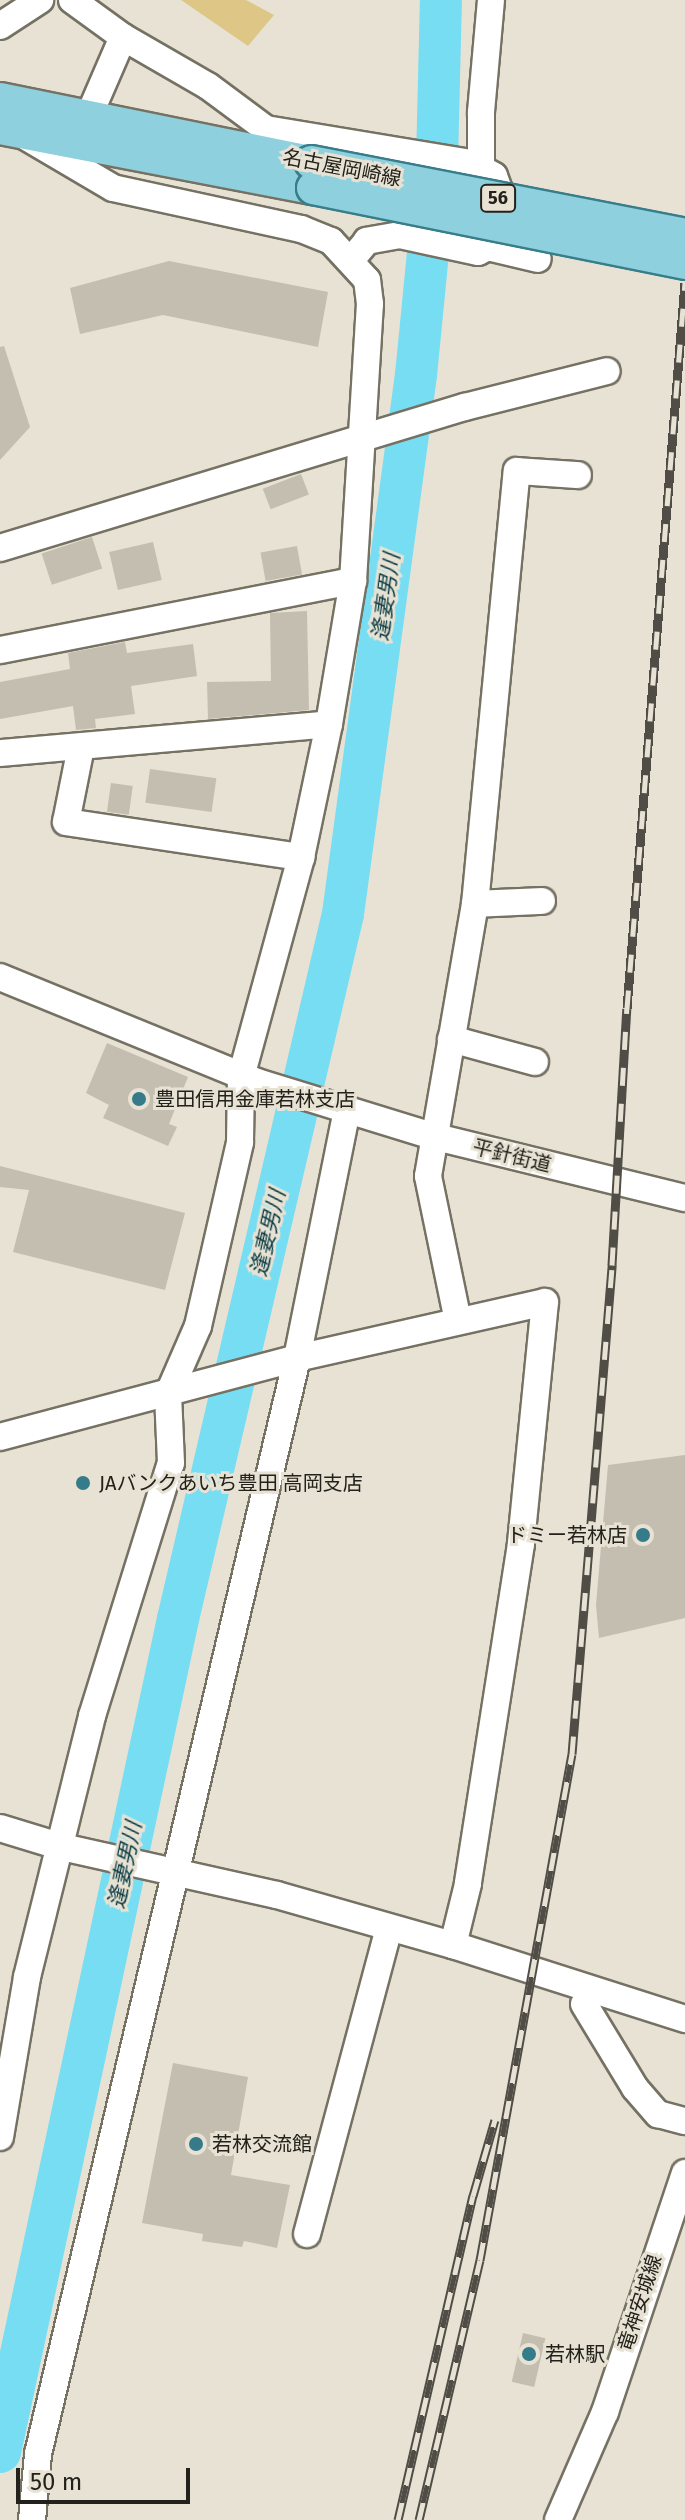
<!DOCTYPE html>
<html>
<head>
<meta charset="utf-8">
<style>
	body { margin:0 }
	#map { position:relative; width:685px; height:2520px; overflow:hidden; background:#e7e2d3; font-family:"Fira Sans","Noto Sans JP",sans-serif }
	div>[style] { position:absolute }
	.green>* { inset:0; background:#dec786 }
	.river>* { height:42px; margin:-21px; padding:0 21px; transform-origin:21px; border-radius:21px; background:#76ddf3 }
	.building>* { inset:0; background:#c3beaf; transform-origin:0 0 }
	.roads { filter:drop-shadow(2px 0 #757163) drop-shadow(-2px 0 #757163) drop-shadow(0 2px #757163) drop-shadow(0 -2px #757163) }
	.minor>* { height:26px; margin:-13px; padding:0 13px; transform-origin:13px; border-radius:13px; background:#fff }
	.major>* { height:32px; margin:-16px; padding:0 16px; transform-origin:16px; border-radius:16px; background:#8ed0dd }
	.rail>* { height:9px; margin-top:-4.5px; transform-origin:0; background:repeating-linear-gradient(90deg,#e7e2d3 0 18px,#4f4d45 0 36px); box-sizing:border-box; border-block:2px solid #4f4d45 }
	.bridges { filter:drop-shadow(2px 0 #377e8a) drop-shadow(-2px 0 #377e8a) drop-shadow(0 2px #377e8a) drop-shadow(0 -2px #377e8a) }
	.major-bridge>* { height:32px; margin:-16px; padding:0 16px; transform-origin:16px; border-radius:16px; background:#8ed0dd }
	.dots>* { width:22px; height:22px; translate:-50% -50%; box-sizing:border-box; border:4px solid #e7e2d3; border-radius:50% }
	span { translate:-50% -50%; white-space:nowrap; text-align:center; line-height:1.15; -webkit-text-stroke:6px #e7e2d3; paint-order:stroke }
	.shield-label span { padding:2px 6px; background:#e7e2d3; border:2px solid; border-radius:6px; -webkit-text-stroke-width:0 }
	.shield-label { font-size:18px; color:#23211b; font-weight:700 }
	.street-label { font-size:20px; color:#23211b }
	.poi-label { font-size:20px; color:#23211b }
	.left { translate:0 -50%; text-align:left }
	.right { translate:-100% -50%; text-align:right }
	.water-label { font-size:22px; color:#093b44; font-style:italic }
	.scale { position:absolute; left:16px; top:2468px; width:174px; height:36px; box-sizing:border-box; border:4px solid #23211b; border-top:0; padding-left:10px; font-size:24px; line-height:28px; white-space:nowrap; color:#23211b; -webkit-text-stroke:6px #e7e2d3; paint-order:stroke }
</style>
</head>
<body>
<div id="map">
	<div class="green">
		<i style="clip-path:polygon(181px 0,246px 0,274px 15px,248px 46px)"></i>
	</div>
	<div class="river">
		<i style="left:0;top:2452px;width:852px;rotate:-77.94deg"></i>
		<i style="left:178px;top:1619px;width:724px;rotate:-76.83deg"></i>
		<i style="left:343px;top:914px;width:544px;rotate:-82.29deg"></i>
		<i style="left:416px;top:375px;width:215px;rotate:-84.4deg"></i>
		<i style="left:437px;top:161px;width:161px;rotate:-88.6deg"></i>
	</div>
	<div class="building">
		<i style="clip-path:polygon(169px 261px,328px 292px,318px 347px,163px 315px,80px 334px,70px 288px)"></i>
		<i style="clip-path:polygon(4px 346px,30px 427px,0 460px,0 347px)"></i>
		<i style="left:301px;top:474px;width:22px;height:41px;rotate:69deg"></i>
		<i style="left:92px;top:537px;width:33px;height:53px;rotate:72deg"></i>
		<i style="left:153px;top:542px;width:39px;height:45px;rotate:77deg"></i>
		<i style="left:297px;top:546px;width:29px;height:37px;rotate:80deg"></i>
		<i style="clip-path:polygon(307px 611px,309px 710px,208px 719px,207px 682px,271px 681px,270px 613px)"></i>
		<i style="clip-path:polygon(125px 642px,127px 653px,193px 644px,197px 676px,131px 686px,135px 714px,95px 719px,96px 728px,76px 730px,73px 706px,0 719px,0 682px,70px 669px,68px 653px)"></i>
		<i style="left:150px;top:769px;width:67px;height:34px;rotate:8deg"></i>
		<i style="left:111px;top:783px;width:22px;height:29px;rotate:8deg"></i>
		<i style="clip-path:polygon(107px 1043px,188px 1077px,169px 1124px,177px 1127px,168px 1146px,103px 1118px,109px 1105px,86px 1093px)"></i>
		<i style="clip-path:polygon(0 1166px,185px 1213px,165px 1290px,13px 1252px,29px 1190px,0 1187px)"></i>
		<i style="clip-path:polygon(685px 1455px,685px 1618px,599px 1638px,596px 1605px,608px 1465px)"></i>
		<i style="clip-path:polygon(173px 2063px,248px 2077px,231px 2175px,290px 2185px,277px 2248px,244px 2241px,242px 2247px,202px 2241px,203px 2234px,142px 2223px)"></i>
		<i style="left:523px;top:2333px;width:23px;height:50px;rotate:13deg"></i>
	</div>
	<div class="roads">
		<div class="minor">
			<i style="left:72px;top:0;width:63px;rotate:36deg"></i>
			<i style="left:123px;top:37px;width:88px;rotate:113.4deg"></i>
			<i style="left:0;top:26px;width:48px;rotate:-33deg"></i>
			<i style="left:123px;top:37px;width:98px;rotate:30deg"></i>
			<i style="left:208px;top:86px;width:72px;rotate:36.6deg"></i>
			<i style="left:266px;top:129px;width:208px;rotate:9.4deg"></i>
			<i style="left:471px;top:163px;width:26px;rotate:29deg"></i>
			<i style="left:494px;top:176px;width:15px;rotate:70deg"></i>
			<i style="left:499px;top:190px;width:50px;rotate:95.7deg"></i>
			<i style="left:494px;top:240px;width:9px;rotate:131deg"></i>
			<i style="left:488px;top:247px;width:11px;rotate:153deg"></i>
			<i style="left:478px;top:252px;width:80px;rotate:-167.7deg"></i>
			<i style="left:400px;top:235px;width:34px;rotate:170deg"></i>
			<i style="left:367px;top:241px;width:25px;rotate:130deg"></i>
			<i style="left:481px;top:167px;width:55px;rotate:-90deg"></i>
			<i style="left:481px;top:112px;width:112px;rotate:-84.9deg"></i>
			<i style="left:488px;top:247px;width:51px;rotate:13.5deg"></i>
			<i style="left:0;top:548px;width:486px;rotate:-16.9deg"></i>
			<i style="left:465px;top:407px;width:146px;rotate:-14.2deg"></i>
			<i style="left:0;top:650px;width:360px;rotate:-11.1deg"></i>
			<i style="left:81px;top:747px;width:76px;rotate:101.3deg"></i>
			<i style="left:66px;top:822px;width:238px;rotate:8.5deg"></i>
			<i style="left:0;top:753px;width:330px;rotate:-5deg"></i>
			<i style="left:475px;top:904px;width:67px;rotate:-2.6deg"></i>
			<i style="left:0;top:977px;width:278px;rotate:22.2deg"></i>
			<i style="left:257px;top:1082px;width:187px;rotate:17.1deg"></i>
			<i style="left:436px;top:1137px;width:256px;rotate:13.8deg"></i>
			<i style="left:451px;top:1039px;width:87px;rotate:15.3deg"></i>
			<i style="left:458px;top:1321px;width:148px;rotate:-101.7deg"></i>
			<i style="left:428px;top:1176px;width:276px;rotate:-80.2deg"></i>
			<i style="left:475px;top:904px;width:435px;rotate:-84.5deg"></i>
			<i style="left:517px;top:471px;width:61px;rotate:3.8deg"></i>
			<i style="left:0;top:1437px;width:307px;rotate:-14.9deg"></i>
			<i style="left:297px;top:1358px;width:254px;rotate:-12.7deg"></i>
			<i style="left:545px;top:1302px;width:243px;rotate:95.7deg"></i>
			<i style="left:521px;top:1544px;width:344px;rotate:98.9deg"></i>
			<i style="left:468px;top:1884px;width:63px;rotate:103.8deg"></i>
			<i style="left:0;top:1828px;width:65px;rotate:17deg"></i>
			<i style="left:62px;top:1847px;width:220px;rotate:12.6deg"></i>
			<i style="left:277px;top:1895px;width:183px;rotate:15.9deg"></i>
			<i style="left:453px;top:1945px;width:244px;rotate:17.7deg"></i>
			<i style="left:584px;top:2004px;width:98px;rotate:58.7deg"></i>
			<i style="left:635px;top:2088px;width:35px;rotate:49deg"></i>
			<i style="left:658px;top:2114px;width:28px;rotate:15deg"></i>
			<i style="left:0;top:2137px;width:162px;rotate:-80.4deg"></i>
			<i style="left:27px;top:1977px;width:269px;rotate:-76deg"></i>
			<i style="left:92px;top:1716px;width:265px;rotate:-72.7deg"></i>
			<i style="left:171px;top:1463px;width:68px;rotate:-92.5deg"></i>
			<i style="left:168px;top:1395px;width:75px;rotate:-66.5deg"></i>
			<i style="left:198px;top:1326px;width:189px;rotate:-77.1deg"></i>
			<i style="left:240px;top:1142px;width:65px;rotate:-89.1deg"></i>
			<i style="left:241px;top:1077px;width:228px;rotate:-74.7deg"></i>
			<i style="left:301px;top:857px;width:136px;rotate:-78.1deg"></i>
			<i style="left:329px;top:724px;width:145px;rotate:-80.5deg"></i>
			<i style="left:353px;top:581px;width:278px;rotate:-86.5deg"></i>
			<i style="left:370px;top:304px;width:24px;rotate:-97deg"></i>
			<i style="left:367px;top:280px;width:53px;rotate:-132.7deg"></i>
			<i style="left:331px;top:241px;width:32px;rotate:-158deg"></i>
			<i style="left:301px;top:229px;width:192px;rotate:-167.7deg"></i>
			<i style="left:113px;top:188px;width:104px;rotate:-149.5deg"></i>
			<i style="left:307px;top:2234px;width:317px;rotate:-75deg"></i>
			<i style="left:32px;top:2520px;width:66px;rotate:-84.8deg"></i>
			<i style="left:38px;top:2454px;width:1126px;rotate:-76.7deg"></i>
			<i style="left:297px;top:1358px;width:254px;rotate:-78.6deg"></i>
			<i style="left:558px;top:2520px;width:118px;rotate:-66.5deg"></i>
			<i style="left:605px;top:2412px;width:252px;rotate:-71.5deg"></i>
		</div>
		<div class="major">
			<i style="left:0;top:99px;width:317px;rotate:11.5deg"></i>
			<i style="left:0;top:128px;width:319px;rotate:10.9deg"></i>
		</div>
	</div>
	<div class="rail">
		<i style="left:398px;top:2520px;width:333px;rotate:-77deg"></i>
		<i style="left:473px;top:2196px;width:79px;rotate:-73.9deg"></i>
		<i style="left:419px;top:2520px;width:267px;rotate:-76.8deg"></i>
		<i style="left:480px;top:2260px;width:514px;rotate:-79.7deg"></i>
		<i style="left:572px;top:1754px;width:491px;rotate:-85.3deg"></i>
		<i style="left:612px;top:1265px;width:257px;rotate:-86.7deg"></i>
		<i style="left:627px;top:1008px;width:728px;rotate:-85.43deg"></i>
	</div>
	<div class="bridges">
		<div class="major-bridge">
			<i style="left:311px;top:162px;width:381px;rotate:11deg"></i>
			<i style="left:313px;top:188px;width:379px;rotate:11.4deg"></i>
		</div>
	</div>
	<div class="dots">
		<i style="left:139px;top:1099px;background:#367b89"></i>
		<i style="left:83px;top:1483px;background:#367b89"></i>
		<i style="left:643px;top:1535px;background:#367b89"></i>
		<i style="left:196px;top:2144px;background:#367b89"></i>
		<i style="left:529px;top:2354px;background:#367b89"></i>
	</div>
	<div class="shield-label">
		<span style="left:498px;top:198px">56</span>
	</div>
	<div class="street-label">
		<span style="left:342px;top:168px;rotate:11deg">名古屋岡崎線</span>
		<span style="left:512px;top:1156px;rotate:14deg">平針街道</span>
		<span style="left:640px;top:2303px;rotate:-72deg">竜神安城線</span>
	</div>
	<div class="poi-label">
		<span class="left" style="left:155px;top:1099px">豊田信用金庫若林支店</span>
		<span class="left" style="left:99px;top:1483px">JAバンクあいち豊田 高岡支店</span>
		<span class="right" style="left:627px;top:1535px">ドミー若林店</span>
		<span class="left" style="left:212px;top:2144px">若林交流館</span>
		<span class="left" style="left:545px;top:2354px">若林駅</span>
	</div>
	<div class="water-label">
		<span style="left:386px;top:597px;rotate:-82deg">逢妻男川</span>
		<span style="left:268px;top:1233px;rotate:-77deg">逢妻男川</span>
		<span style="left:125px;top:1865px;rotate:-78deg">逢妻男川</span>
	</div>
	<div class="scale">50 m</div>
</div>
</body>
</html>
